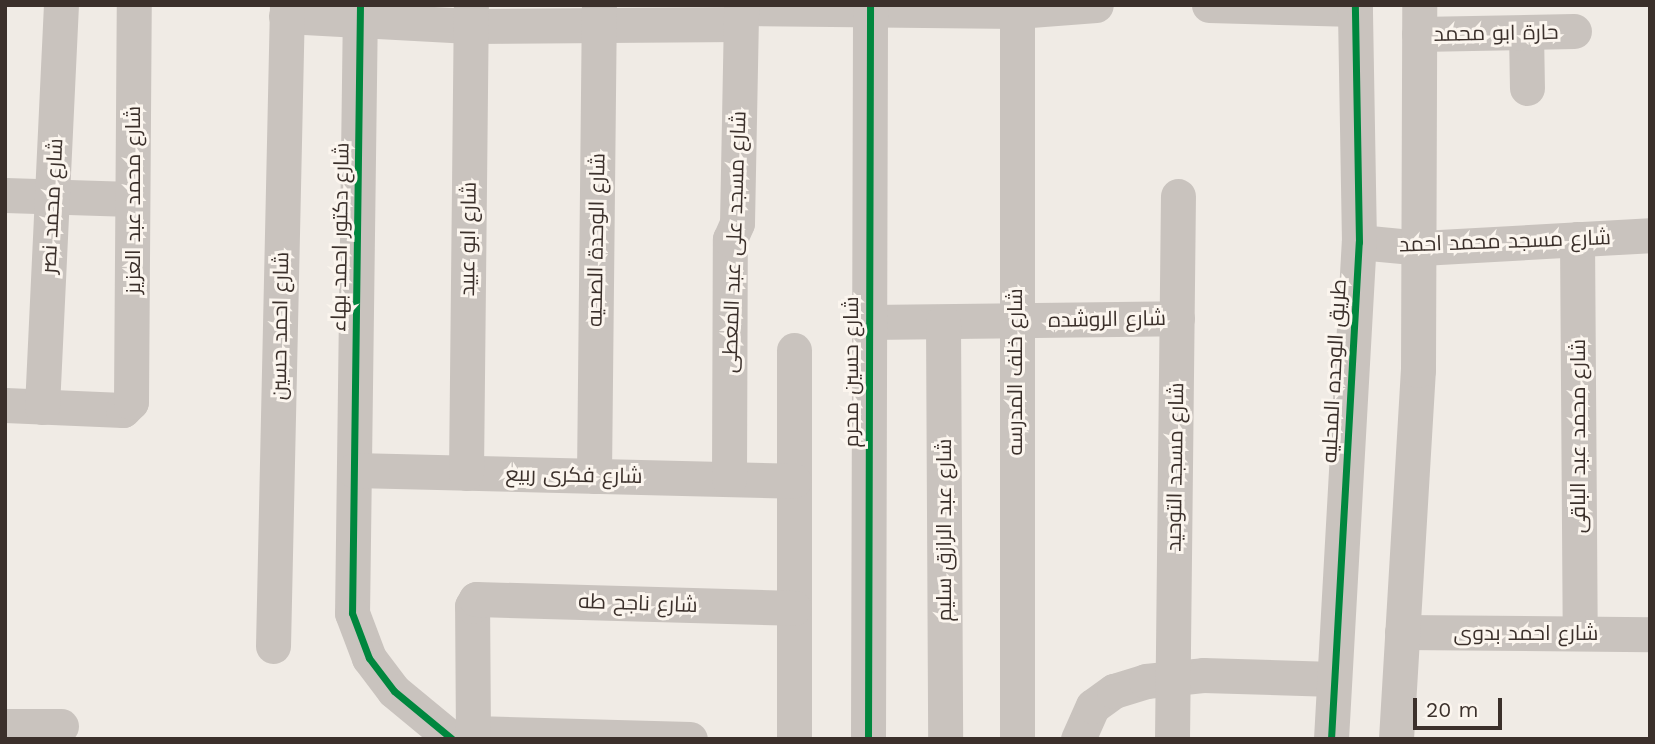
<!DOCTYPE html>
<html>
<head>
<meta charset="utf-8">
<style>
	body { margin:0 }
	#map { position:relative; width:1655px; height:744px; overflow:hidden; background:#f0ebe5; font-family:"Work Sans",Cairo,sans-serif }
	div>[style] { position:absolute }
	.street>* { height:35px; margin:-17.5px; padding:0 17.5px; transform-origin:17.5px; border-radius:17.5px; background:#c9c3be }
	.cycleway>* { height:7px; margin:-3.5px; padding:0 3.5px; transform-origin:3.5px; border-radius:3.5px; background:#00873e }
	span { translate:-50% -50%; white-space:nowrap; text-align:center; line-height:1.15; -webkit-text-stroke:6px #fbf5ee; paint-order:stroke }
	.street-label { font-size:21px; color:#3b302b }
	.frame { position:absolute; inset:0; border:7px solid #3b302b; pointer-events:none }
	.scale { position:absolute; left:1413px; top:698px; width:89px; height:32px; box-sizing:border-box; border:4px solid #3b302b; border-top:0; padding-left:9px; font-size:21px; line-height:24px; white-space:nowrap; color:#3b302b; -webkit-text-stroke:5px #fbf5ee; paint-order:stroke }
</style>
</head>
<body>
<div id="map">
	<div class="street">
		<i style="left:360px;top:5px;width:608px;rotate:90.75deg"></i>
		<i style="left:352px;top:613px;width:48px;rotate:69.3deg"></i>
		<i style="left:369px;top:658px;width:41px;rotate:52.9deg"></i>
		<i style="left:394px;top:691px;width:75px;rotate:39.6deg"></i>
		<i style="left:1209px;top:5px;width:146px;rotate:1.6deg"></i>
		<i style="left:741px;top:8px;width:276px;rotate:0.6deg"></i>
		<i style="left:1017px;top:11px;width:79px;rotate:-4.3deg"></i>
		<i style="left:286px;top:16px;width:184px;rotate:3.1deg"></i>
		<i style="left:470px;top:26px;width:270px;rotate:-0.4deg"></i>
		<i style="left:1526px;top:32px;width:56px;rotate:89deg"></i>
		<i style="left:1419px;top:34px;width:155px;rotate:-1.1deg"></i>
		<i style="left:5px;top:195px;width:127px;rotate:1.8deg"></i>
		<i style="left:1577px;top:239px;width:394px;rotate:89.6deg"></i>
		<i style="left:1359px;top:242px;width:62px;rotate:5.5deg"></i>
		<i style="left:1421px;top:248px;width:229px;rotate:-3.2deg"></i>
		<i style="left:869px;top:322px;width:308px;rotate:-0.7deg"></i>
		<i style="left:943px;top:322px;width:417px;rotate:89.7deg"></i>
		<i style="left:794px;top:350px;width:389px;rotate:90deg"></i>
		<i style="left:5px;top:405px;width:118px;rotate:2.4deg"></i>
		<i style="left:123px;top:410px;width:11px;rotate:-45deg"></i>
		<i style="left:131px;top:402px;width:397px;rotate:-89.6deg"></i>
		<i style="left:42px;top:407px;width:402px;rotate:-87.3deg"></i>
		<i style="left:354px;top:470px;width:440px;rotate:1.4deg"></i>
		<i style="left:466px;top:473px;width:468px;rotate:-89.4deg"></i>
		<i style="left:594px;top:476px;width:471px;rotate:-89.4deg"></i>
		<i style="left:729px;top:479px;width:240px;rotate:-89.8deg"></i>
		<i style="left:730px;top:239px;width:17px;rotate:-66deg"></i>
		<i style="left:737px;top:223px;width:218px;rotate:-88.9deg"></i>
		<i style="left:1402px;top:632px;width:248px;rotate:0.5deg"></i>
		<i style="left:273px;top:646px;width:641px;rotate:-88.75deg"></i>
		<i style="left:5px;top:726px;width:56px"></i>
		<i style="left:473px;top:733px;width:217px;rotate:1.6deg"></i>
		<i style="left:473px;top:739px;width:133px;rotate:-90.4deg"></i>
		<i style="left:472px;top:606px;width:8px;rotate:-60deg"></i>
		<i style="left:476px;top:599px;width:318px;rotate:1.6deg"></i>
		<i style="left:868px;top:739px;width:734px;rotate:-89.84deg"></i>
		<i style="left:1017px;top:739px;width:734px;rotate:-90deg"></i>
		<i style="left:1078px;top:739px;width:36px;rotate:-66deg"></i>
		<i style="left:1093px;top:706px;width:26px;rotate:-36deg"></i>
		<i style="left:1114px;top:691px;width:34px;rotate:-17deg"></i>
		<i style="left:1146px;top:681px;width:57px;rotate:-6deg"></i>
		<i style="left:1203px;top:675px;width:131px;rotate:1.7deg"></i>
		<i style="left:1172px;top:739px;width:543px;rotate:-89.37deg"></i>
		<i style="left:1331px;top:739px;width:498px;rotate:-86.8deg"></i>
		<i style="left:1359px;top:242px;width:237px;rotate:-91deg"></i>
		<i style="left:1396px;top:739px;width:370px;rotate:-86.6deg"></i>
		<i style="left:1418px;top:370px;width:365px;rotate:-89.8deg"></i>
	</div>
	<div class="cycleway">
		<i style="left:360px;top:5px;width:608px;rotate:90.75deg"></i>
		<i style="left:352px;top:613px;width:48px;rotate:69.3deg"></i>
		<i style="left:369px;top:658px;width:41px;rotate:52.9deg"></i>
		<i style="left:394px;top:691px;width:75px;rotate:39.6deg"></i>
		<i style="left:868px;top:739px;width:734px;rotate:-89.84deg"></i>
		<i style="left:1331px;top:739px;width:498px;rotate:-86.8deg"></i>
		<i style="left:1359px;top:242px;width:237px;rotate:-91deg"></i>
	</div>
	<div class="street-label">
		<span style="left:1496px;top:33px;rotate:-1deg">حارة ابو محمد</span>
		<span style="left:133px;top:200px;rotate:-90deg">شارع محمد عبد العزيز</span>
		<span style="left:52px;top:206px;rotate:-87deg">شارع محمد نصر</span>
		<span style="left:340px;top:237px;rotate:-89deg">شارع دكتور احمد بهاء</span>
		<span style="left:468px;top:239px;rotate:-89deg">شارع ابو عبيد</span>
		<span style="left:596px;top:240px;rotate:-89deg">شارع الوحدة الصحيه</span>
		<span style="left:1505px;top:241px;rotate:-2deg">شارع مسجد محمد احمد</span>
		<span style="left:734px;top:242px;rotate:-88deg">شارع مسجد على عبد المعطى</span>
		<span style="left:1107px;top:319px;rotate:-1deg">شارع الروشده</span>
		<span style="left:280px;top:326px;rotate:-89deg">شارع احمد حسين</span>
		<span style="left:1334px;top:371px;rotate:-87deg">طريق الوحده المحليه</span>
		<span style="left:851px;top:372px;rotate:-90deg">شارع حسين محرم</span>
		<span style="left:1015px;top:372px;rotate:-90deg">شارع خلف المدرسه</span>
		<span style="left:1578px;top:436px;rotate:-90deg">شارع محمد عبد الباقى</span>
		<span style="left:1175px;top:467px;rotate:-89deg">شارع مسجد التوحيد</span>
		<span style="left:574px;top:475px;rotate:1deg">شارع فكرى ربيع</span>
		<span style="left:944px;top:530px;rotate:-90deg">شارع عبد الرازق سليم</span>
		<span style="left:638px;top:603px;rotate:2deg">شارع ناجح طه</span>
		<span style="left:1526px;top:633px">شارع احمد بدوى</span>
	</div>
	<div class="frame"></div>
	<div class="scale">20 m</div>
</div>
</body>
</html>
